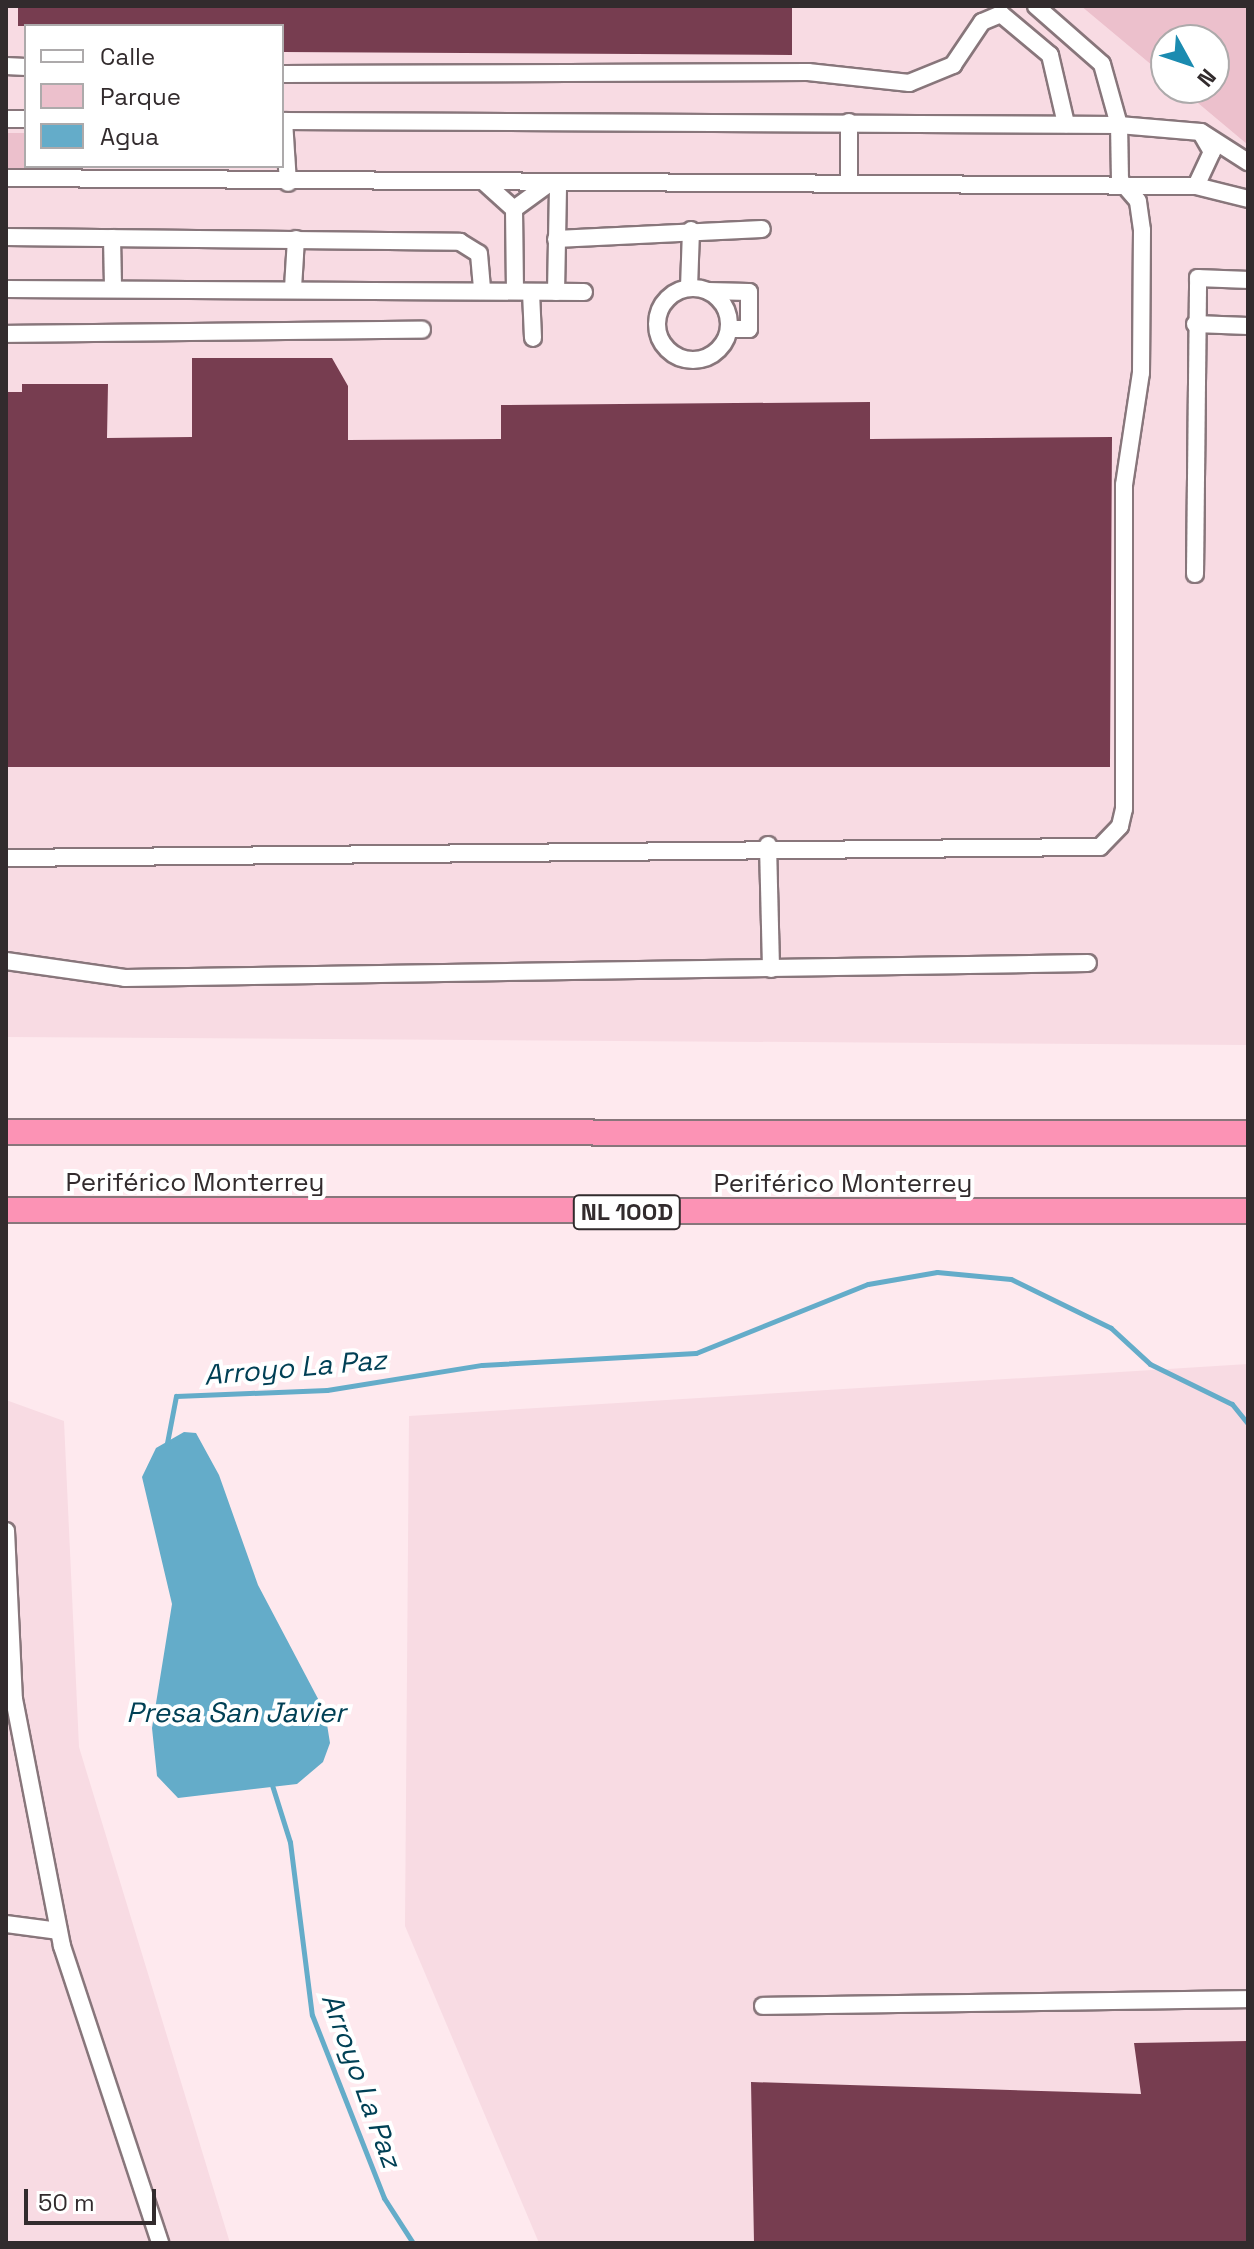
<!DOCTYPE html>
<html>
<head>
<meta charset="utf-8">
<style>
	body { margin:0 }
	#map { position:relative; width:1254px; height:2249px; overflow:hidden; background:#fee9ee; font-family:"Space Grotesk",sans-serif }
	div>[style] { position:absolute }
	.built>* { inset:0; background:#f8dbe3 }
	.green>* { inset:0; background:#ecc0cc }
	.water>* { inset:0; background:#64acc9 }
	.stream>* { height:5px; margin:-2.5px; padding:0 2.5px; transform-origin:2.5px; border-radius:2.5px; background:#64acc9 }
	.building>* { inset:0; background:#773d50 }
	.roads { filter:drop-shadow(2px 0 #88767b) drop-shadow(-2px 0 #88767b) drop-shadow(0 2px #88767b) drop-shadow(0 -2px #88767b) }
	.minor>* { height:16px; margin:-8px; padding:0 8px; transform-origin:8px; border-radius:8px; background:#fff }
	.minor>.ring { margin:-8px; padding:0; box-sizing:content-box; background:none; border:16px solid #fff; border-radius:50% }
	.highway>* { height:24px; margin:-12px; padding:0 12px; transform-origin:12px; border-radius:12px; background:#fc93b5 }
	span { translate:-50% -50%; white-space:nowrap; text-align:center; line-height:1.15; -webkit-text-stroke:8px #fff; paint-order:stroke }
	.shield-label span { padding:2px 6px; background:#fff; border:2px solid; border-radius:6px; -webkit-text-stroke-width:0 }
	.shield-label { font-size:24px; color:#322b2d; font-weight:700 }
	.street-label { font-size:26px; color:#322b2d }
	.water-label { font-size:28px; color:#004055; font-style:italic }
	.frame { position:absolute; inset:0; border:8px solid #322b2d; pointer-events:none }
	.legend { position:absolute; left:24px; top:24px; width:260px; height:144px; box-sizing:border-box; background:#fff; border:2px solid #adaaab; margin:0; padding:10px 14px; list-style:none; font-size:24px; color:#322b2d }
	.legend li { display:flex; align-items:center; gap:16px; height:40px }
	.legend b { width:40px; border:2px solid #adaaab }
	.north { position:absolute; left:1150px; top:24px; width:80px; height:80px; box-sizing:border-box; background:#fff; border:2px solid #adaaab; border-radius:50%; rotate:130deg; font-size:22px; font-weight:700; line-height:32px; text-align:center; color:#322b2d }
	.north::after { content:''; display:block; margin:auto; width:28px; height:36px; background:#1b8bb0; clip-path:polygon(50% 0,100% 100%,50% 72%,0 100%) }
	.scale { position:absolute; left:24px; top:2189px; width:132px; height:36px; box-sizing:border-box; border:4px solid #322b2d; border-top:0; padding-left:10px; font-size:24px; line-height:28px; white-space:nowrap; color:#322b2d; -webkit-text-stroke:6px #fff; paint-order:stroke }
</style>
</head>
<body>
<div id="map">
	<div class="built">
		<i style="clip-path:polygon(evenodd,6px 6px,1081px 6px,1166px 77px,1166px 88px,1180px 88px,1248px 145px,1248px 1045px,6px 1037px,6px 6px,26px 26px,282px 26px,282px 166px,26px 166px,26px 26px)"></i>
		<i style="clip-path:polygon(1248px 1364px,1248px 2243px,539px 2243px,405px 1926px,409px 1416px)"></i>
		<i style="clip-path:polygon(6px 1400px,64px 1421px,79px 1747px,230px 2243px,6px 2243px)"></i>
	</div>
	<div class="green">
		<i style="clip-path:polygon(1081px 6px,1248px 6px,1248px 145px,1180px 88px,1214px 88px,1214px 40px,1166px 40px,1166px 77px)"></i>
		<i style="clip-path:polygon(6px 133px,26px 133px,26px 166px,49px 166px,6px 170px)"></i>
	</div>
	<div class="water">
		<i style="clip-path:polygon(184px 1432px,196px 1433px,219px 1475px,258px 1585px,325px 1712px,330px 1743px,323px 1762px,297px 1784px,178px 1798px,157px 1776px,152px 1728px,172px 1604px,142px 1477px,156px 1448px)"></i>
	</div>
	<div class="stream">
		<i style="left:167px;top:1443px;width:48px;rotate:-79.2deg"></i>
		<i style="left:176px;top:1396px;width:151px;rotate:-2.3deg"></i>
		<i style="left:327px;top:1390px;width:157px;rotate:-9.2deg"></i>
		<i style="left:482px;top:1365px;width:214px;rotate:-3.2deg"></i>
		<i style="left:696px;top:1353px;width:185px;rotate:-21.9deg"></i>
		<i style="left:868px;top:1284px;width:70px;rotate:-9.9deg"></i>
		<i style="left:937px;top:1272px;width:74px;rotate:5.4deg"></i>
		<i style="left:1011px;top:1279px;width:111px;rotate:26.1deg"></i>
		<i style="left:1111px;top:1328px;width:53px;rotate:42.7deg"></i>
		<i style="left:1150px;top:1364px;width:91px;rotate:26deg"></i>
		<i style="left:1232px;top:1404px;width:26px;rotate:51deg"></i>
		<i style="left:272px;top:1785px;width:60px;rotate:72.5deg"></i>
		<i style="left:290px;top:1842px;width:174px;rotate:82.8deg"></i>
		<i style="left:312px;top:2015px;width:197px;rotate:68.5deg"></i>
		<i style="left:384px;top:2198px;width:54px;rotate:57.2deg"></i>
	</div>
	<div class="building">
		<i style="clip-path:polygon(18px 6px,792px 6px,792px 55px,282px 52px,282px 26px,18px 26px)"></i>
		<i style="clip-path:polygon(192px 358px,332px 358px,348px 386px,348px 440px,501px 439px,501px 405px,870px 402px,870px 439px,1112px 437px,1110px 767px,6px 767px,6px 392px,22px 392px,22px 384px,108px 384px,107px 438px,192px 437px)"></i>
		<i style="clip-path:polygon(1248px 2041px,1248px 2243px,754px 2243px,751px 2082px,1141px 2094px,1134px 2043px)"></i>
	</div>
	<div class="roads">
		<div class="minor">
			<i style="left:6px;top:66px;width:20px;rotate:3deg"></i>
			<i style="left:282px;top:74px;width:526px;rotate:-0.22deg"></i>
			<i style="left:808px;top:72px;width:102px;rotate:6.2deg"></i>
			<i style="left:909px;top:83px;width:48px;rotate:-22.2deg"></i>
			<i style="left:953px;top:65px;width:52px;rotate:-56deg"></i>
			<i style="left:982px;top:22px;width:21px;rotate:-23deg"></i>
			<i style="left:1001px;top:14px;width:64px;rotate:39.9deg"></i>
			<i style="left:1050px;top:55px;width:71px;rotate:76.9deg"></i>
			<i style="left:6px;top:119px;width:20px"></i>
			<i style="left:282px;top:121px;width:837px;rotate:0.27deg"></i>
			<i style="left:1119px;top:125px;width:63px;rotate:-105.6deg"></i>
			<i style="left:1102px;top:64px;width:88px;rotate:-138.7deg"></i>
			<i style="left:284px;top:121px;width:62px;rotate:86.3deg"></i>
			<i style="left:6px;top:178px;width:1190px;rotate:0.39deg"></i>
			<i style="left:1196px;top:186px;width:38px;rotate:-65deg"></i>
			<i style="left:1212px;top:152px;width:22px;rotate:-120deg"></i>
			<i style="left:485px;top:183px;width:39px;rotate:42deg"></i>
			<i style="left:849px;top:183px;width:61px;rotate:-90deg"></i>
			<i style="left:1196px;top:186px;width:54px;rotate:14deg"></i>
			<i style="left:6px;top:237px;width:454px;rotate:0.6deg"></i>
			<i style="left:460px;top:242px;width:22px;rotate:32deg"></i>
			<i style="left:479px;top:254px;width:37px;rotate:85deg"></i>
			<i style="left:112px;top:238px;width:49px;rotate:88.8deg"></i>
			<i style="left:556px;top:239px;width:206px;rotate:-2.8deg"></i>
			<i style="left:293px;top:288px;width:49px;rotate:-86.5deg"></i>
			<i style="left:689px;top:288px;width:58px;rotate:-88deg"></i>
			<i class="ring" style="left:657px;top:288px;width:56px;height:56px"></i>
			<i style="left:6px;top:289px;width:578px;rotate:0.3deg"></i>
			<i style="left:515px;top:291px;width:82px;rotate:-90.7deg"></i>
			<i style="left:514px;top:209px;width:39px;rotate:-36deg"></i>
			<i style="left:708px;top:291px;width:41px;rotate:1.4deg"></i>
			<i style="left:749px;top:292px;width:37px;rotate:90deg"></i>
			<i style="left:749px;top:329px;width:20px;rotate:180deg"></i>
			<i style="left:531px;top:292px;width:46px;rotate:87.5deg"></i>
			<i style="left:556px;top:292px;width:109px;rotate:-88.9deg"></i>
			<i style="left:1195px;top:324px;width:53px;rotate:2.2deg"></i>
			<i style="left:6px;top:334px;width:416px;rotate:-0.6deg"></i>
			<i style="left:1195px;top:574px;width:296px;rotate:-89.4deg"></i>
			<i style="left:1198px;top:278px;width:50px;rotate:2.3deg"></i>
			<i style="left:768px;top:845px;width:124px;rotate:88.6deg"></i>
			<i style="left:6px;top:858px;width:1094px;rotate:-0.58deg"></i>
			<i style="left:1100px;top:847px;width:29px;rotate:-46deg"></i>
			<i style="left:1120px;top:826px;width:17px;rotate:-77deg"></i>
			<i style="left:1124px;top:809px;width:324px;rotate:-90deg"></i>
			<i style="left:1124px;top:485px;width:113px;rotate:-81.4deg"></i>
			<i style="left:1141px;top:373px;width:143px;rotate:-89.6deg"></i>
			<i style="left:1142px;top:230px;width:29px;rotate:-98deg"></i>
			<i style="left:1138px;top:201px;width:28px;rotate:-131deg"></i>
			<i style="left:1120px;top:180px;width:55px;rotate:-91deg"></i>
			<i style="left:1119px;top:125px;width:82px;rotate:4.9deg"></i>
			<i style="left:1201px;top:132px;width:56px;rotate:32.6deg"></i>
			<i style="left:6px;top:961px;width:120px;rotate:8.1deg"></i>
			<i style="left:125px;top:978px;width:963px;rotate:-0.89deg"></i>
			<i style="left:6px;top:1531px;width:168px;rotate:87.3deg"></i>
			<i style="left:14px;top:1699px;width:252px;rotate:79deg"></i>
			<i style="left:62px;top:1946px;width:313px;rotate:71.7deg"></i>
			<i style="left:6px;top:1924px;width:53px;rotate:7.5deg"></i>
			<i style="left:763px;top:2006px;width:485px;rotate:-0.8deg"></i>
		</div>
		<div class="highway">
			<i style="left:6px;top:1132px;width:1242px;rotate:0.05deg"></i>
			<i style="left:6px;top:1210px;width:1242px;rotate:0.05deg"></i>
		</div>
	</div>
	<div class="shield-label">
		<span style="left:627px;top:1212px">NL 100D</span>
	</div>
	<div class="street-label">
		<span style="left:195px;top:1183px">Periférico Monterrey</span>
		<span style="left:843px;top:1184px">Periférico Monterrey</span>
	</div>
	<div class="water-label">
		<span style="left:295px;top:1367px;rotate:-5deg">Arroyo La Paz</span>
		<span style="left:236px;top:1712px">Presa San Javier</span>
		<span style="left:362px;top:2080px;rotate:70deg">Arroyo La Paz</span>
	</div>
	<div class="frame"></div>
	<ul class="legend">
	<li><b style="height:10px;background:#fff"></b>Calle</li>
	<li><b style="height:22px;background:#ecc0cc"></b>Parque</li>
	<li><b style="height:22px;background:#64acc9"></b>Agua</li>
	</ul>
	<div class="north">N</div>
	<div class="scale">50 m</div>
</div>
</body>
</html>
